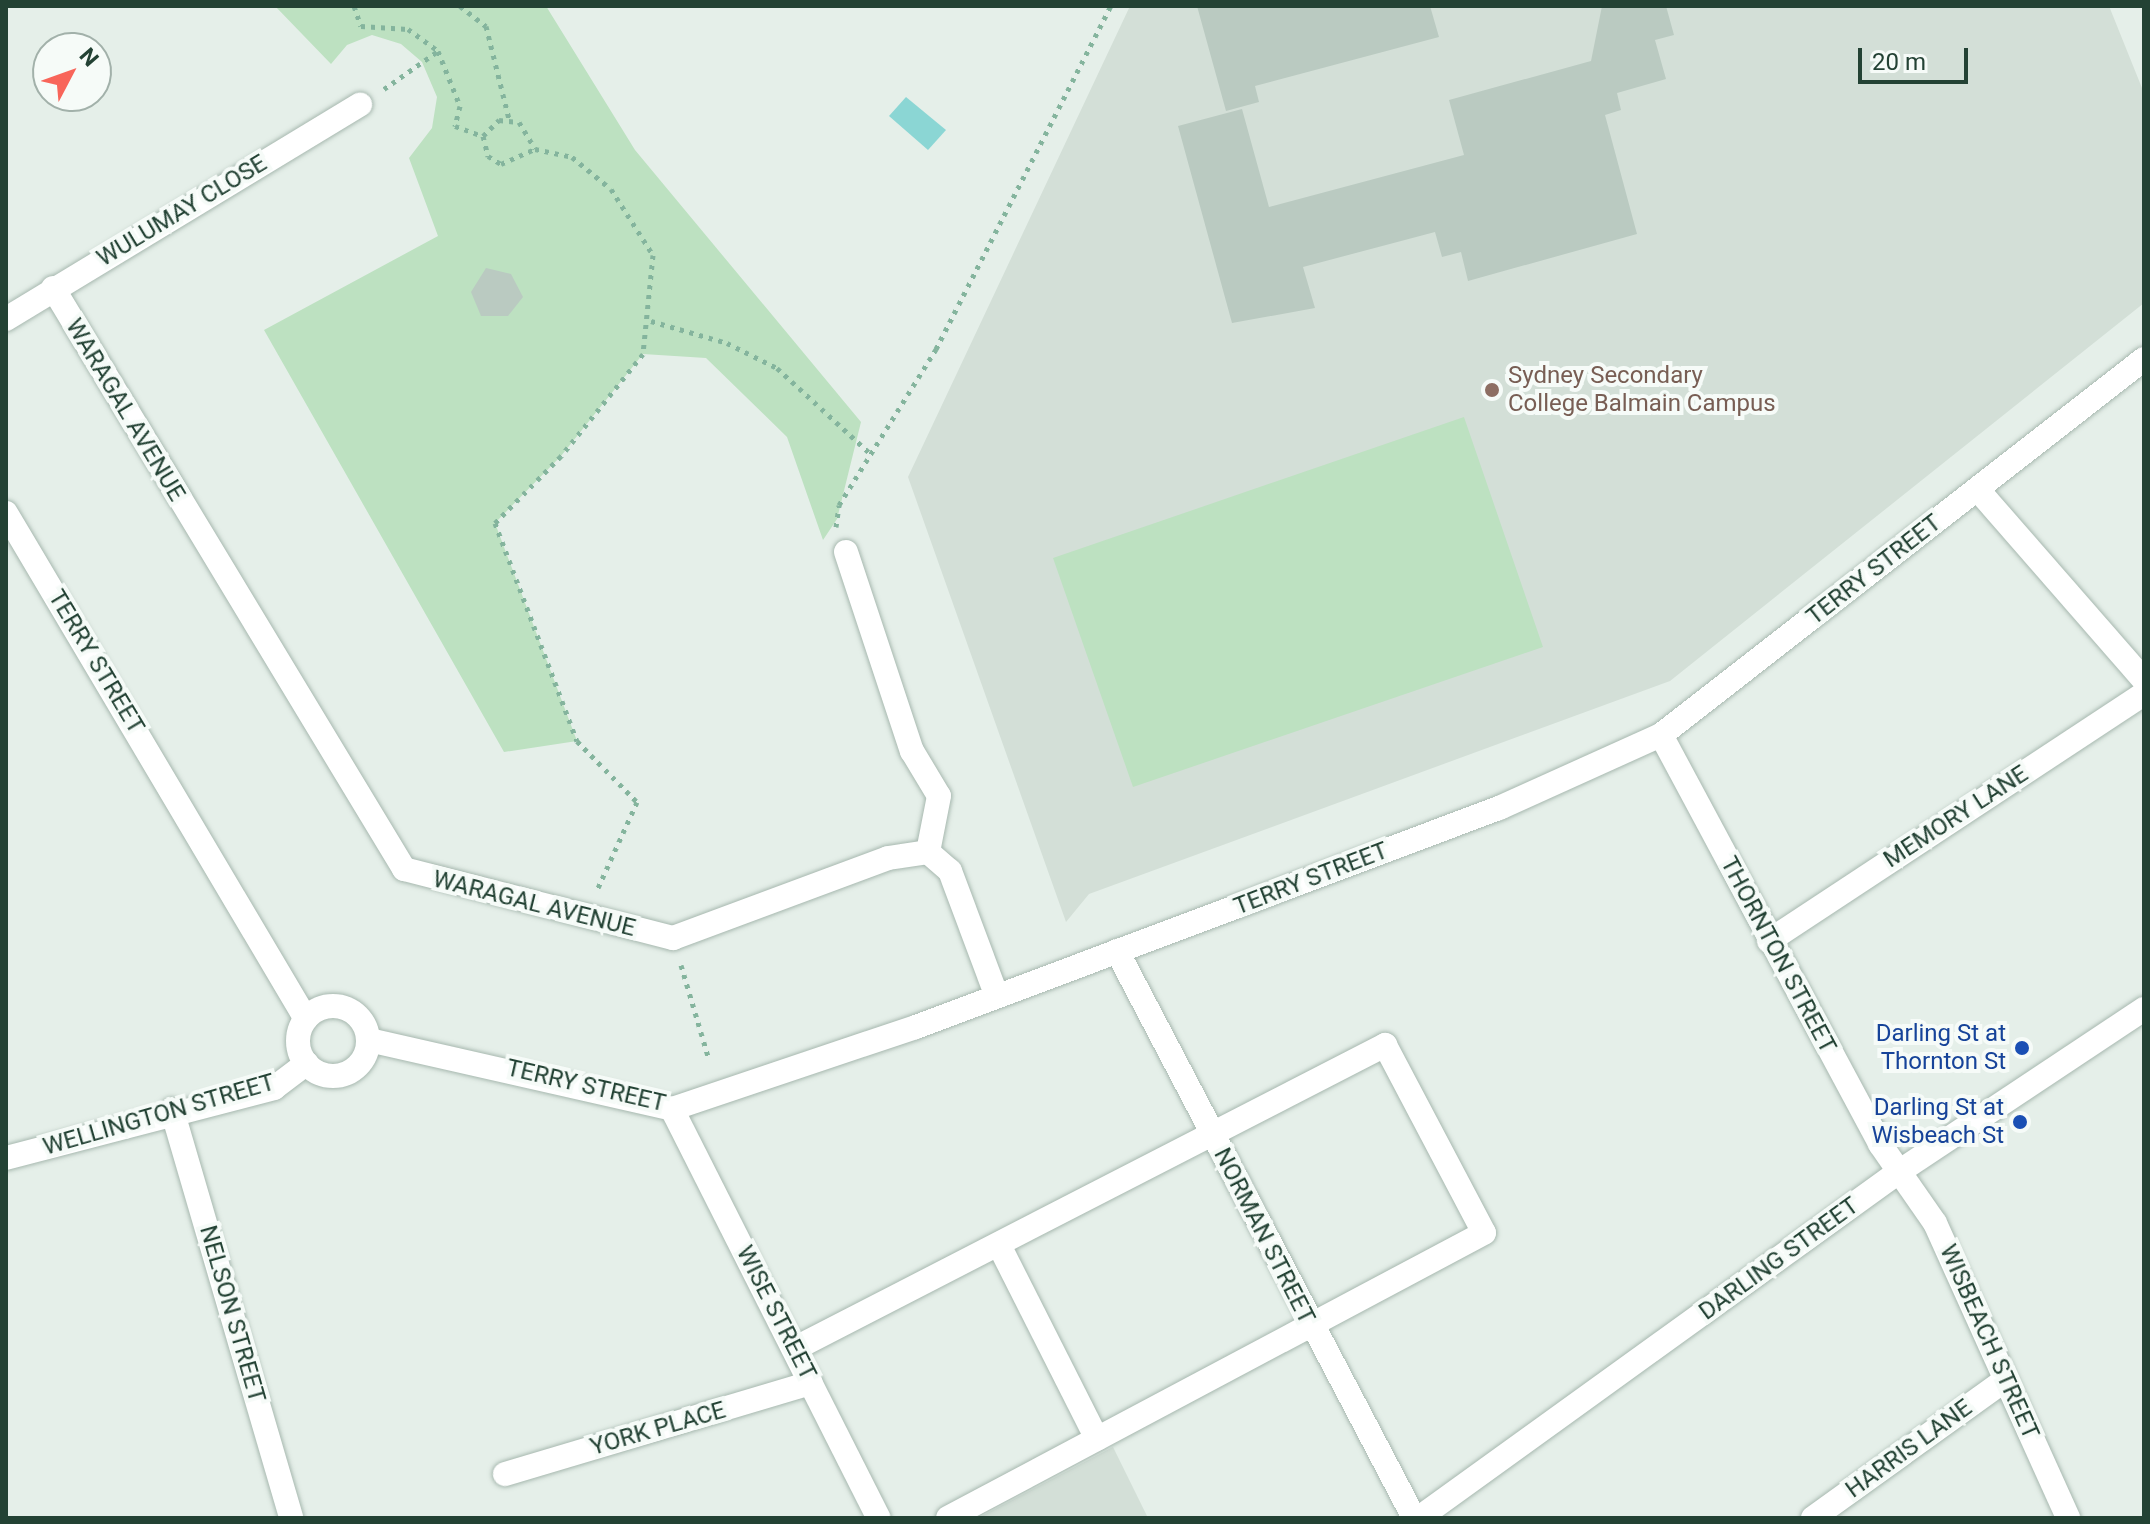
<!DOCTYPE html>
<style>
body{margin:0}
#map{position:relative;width:2150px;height:1524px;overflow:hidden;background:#e5efe9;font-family:Roboto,sans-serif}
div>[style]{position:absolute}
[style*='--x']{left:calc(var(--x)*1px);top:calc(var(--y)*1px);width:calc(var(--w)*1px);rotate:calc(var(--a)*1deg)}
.built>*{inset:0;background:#d3dfd7}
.green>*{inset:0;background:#bde1c1}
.water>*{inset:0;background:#8bd6d4}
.building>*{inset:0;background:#bacac1}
.path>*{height:5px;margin-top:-2.5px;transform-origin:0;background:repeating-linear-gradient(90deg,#84b49d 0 4px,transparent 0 10px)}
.roads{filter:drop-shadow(0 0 2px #a7b8af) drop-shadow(0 0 2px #a7b8af)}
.minor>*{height:24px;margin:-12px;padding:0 12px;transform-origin:12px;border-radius:12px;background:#fff}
.minor>.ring{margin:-12px;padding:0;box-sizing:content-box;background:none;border:24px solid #fff;border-radius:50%}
.dots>*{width:22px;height:22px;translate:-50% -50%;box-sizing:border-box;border:4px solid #f6fbf8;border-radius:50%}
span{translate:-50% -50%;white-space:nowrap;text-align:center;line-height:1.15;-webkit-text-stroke:8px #f6fbf8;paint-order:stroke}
.street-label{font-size:24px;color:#234234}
.education-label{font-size:24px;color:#785e54}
.left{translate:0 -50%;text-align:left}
.transit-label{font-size:24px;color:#164399}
.right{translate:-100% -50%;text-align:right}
.frame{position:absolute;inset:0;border:8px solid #234234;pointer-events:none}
.north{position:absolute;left:32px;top:32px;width:80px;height:80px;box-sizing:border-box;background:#f6fbf8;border:2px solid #a2b1aa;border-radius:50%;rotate:49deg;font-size:22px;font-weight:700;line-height:32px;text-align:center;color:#234234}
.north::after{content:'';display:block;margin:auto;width:28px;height:36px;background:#f8655a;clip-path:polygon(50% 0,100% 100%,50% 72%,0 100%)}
.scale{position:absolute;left:1858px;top:48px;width:110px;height:36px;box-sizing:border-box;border:4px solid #234234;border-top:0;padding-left:10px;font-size:24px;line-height:28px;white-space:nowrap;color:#234234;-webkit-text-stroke:6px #f6fbf8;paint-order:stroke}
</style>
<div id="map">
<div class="built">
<div style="clip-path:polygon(1130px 6px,2109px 6px,2144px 93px,2144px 303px,1670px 681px,1089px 894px,1066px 922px,908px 477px)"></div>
<div style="clip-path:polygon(1113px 1447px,1148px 1518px,978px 1518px)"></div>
</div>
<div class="green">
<div style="clip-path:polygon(275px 6px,546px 6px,635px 150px,861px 422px,837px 519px,823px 540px,787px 437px,706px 358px,643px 354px,561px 456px,495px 523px,577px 741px,504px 752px,264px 330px,438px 236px,409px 158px,432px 128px,437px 97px,422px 62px,401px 44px,372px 35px,347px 45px,331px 64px)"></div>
<div style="clip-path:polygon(1464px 417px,1543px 647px,1133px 787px,1053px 558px)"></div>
</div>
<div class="water">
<div style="clip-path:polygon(906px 97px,946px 130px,928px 150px,889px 116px)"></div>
</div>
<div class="building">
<div style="clip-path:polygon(1197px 6px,1430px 6px,1439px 37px,1255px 86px,1259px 102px,1226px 111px)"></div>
<div style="clip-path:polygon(1602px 6px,1666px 6px,1674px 35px,1655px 40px,1666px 79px,1617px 93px,1621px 110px,1605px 115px,1637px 234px,1468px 281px,1461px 252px,1442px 257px,1435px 232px,1303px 267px,1315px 308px,1232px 323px,1178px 126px,1242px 109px,1269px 207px,1464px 155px,1449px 100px,1591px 61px)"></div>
<div style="clip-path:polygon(486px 268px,511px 274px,523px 297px,508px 316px,481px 316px,471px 292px)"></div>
</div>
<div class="path">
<div style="--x:354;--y:6;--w:21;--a:71"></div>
<div style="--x:361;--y:26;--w:47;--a:3.7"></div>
<div style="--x:408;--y:29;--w:37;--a:36"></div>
<div style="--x:438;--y:51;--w:59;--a:68.2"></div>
<div style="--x:460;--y:106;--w:21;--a:104"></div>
<div style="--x:455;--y:126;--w:30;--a:20"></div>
<div style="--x:483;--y:136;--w:23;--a:-45"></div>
<div style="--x:499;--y:120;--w:20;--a:6"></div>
<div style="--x:519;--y:122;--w:31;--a:59"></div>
<div style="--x:535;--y:149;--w:38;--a:12"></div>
<div style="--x:572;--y:157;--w:50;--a:39.4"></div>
<div style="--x:611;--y:189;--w:78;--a:57.5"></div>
<div style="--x:653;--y:255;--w:100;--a:95.8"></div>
<div style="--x:643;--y:354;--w:131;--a:128.8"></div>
<div style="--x:561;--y:456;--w:94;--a:134.6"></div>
<div style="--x:495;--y:523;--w:233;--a:69.4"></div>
<div style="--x:577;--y:741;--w:86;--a:45.5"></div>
<div style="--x:637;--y:802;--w:97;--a:114.4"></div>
<div style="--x:460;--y:6;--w:33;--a:38"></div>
<div style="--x:486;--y:26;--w:96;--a:76.1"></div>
<div style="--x:384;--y:89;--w:66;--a:-35.1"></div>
<div style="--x:483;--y:136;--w:21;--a:76"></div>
<div style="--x:488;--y:156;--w:15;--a:32"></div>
<div style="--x:501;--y:164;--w:37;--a:-24"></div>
<div style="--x:651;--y:321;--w:79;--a:16.1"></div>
<div style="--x:727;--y:343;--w:56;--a:26.6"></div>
<div style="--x:777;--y:368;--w:127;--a:42.5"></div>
<div style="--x:836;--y:527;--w:22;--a:-82"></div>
<div style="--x:839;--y:505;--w:184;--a:-58.1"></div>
<div style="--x:936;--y:349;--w:385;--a:-63"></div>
<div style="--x:681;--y:965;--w:95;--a:73.5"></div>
</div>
<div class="roads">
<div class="minor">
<div style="--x:53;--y:288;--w:679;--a:58.86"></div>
<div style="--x:404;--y:869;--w:278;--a:14.4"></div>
<div style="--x:673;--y:938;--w:229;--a:-20.4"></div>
<div style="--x:888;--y:858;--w:40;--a:-8.5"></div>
<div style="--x:928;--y:852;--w:29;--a:41"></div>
<div style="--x:950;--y:871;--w:131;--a:69.5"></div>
<div style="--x:6;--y:319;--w:414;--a:-31.2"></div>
<div style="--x:1978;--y:490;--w:252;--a:48.9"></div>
<div style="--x:6;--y:513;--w:588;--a:59.34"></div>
<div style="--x:846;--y:552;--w:210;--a:71.7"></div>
<div style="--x:912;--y:751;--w:52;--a:59"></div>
<div style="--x:939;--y:796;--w:57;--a:101.1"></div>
<div style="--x:1661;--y:735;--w:464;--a:61.8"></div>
<div style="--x:1880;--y:1144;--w:96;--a:55.2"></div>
<div style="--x:1935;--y:1223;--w:324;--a:65.7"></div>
<div style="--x:1769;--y:941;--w:449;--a:-33.4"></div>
<div style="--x:1117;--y:951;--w:640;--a:62.35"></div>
<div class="ring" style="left:298px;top:1006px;width:46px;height:46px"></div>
<div style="--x:369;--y:1040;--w:311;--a:12.8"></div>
<div style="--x:672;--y:1109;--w:257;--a:-18.6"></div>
<div style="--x:916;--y:1027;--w:623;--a:-20.59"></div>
<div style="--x:1499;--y:808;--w:178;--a:-24.3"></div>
<div style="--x:1661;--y:735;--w:612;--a:-37.9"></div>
<div style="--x:672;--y:1109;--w:458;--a:63.2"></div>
<div style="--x:172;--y:1110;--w:425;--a:73.7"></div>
<div style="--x:6;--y:1158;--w:277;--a:-14.6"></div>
<div style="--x:274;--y:1088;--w:41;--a:-37.1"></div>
<div style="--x:999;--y:1245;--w:217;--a:63.2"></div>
<div style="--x:794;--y:1349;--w:665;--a:-27.22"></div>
<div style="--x:1385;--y:1045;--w:212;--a:62.2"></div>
<div style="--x:1484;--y:1233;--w:607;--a:152"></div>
<div style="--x:505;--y:1474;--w:319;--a:-16.6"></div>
<div style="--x:1419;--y:1518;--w:593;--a:-35.81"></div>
<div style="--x:1900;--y:1171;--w:293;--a:-33.6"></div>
<div style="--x:1813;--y:1518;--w:236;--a:-35.7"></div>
</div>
</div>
<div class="dots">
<div style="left:1492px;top:390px;background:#8d6e63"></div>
<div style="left:2022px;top:1048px;background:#1a4fb4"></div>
<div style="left:2020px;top:1122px;background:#1a4fb4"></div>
</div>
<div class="street-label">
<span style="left:182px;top:211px;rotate:-31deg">WULUMAY CLOSE</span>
<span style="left:125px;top:410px;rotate:59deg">WARAGAL AVENUE</span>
<span style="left:1874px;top:570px;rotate:-38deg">TERRY STREET</span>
<span style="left:96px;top:662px;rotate:59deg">TERRY STREET</span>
<span style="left:1956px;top:817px;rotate:-33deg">MEMORY LANE</span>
<span style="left:1311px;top:879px;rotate:-21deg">TERRY STREET</span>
<span style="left:534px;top:904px;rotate:14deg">WARAGAL AVENUE</span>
<span style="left:1778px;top:955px;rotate:62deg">THORNTON STREET</span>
<span style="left:586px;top:1086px;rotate:13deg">TERRY STREET</span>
<span style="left:159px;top:1115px;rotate:-16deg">WELLINGTON STREET</span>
<span style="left:1264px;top:1236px;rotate:63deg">NORMAN STREET</span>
<span style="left:1779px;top:1259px;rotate:-36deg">DARLING STREET</span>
<span style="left:776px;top:1313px;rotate:63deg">WISE STREET</span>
<span style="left:232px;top:1314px;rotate:74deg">NELSON STREET</span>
<span style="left:1989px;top:1342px;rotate:66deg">WISBEACH STREET</span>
<span style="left:658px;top:1429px;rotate:-16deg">YORK PLACE</span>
<span style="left:1909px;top:1449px;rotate:-36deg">HARRIS LANE</span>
</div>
<div class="education-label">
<span class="left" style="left:1508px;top:390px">Sydney Secondary<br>College Balmain Campus</span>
</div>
<div class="transit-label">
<span class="right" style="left:2006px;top:1048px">Darling St at<br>Thornton St</span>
<span class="right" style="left:2004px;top:1122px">Darling St at<br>Wisbeach St</span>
</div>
<div class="frame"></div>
<div class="north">N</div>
<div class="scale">20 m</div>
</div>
